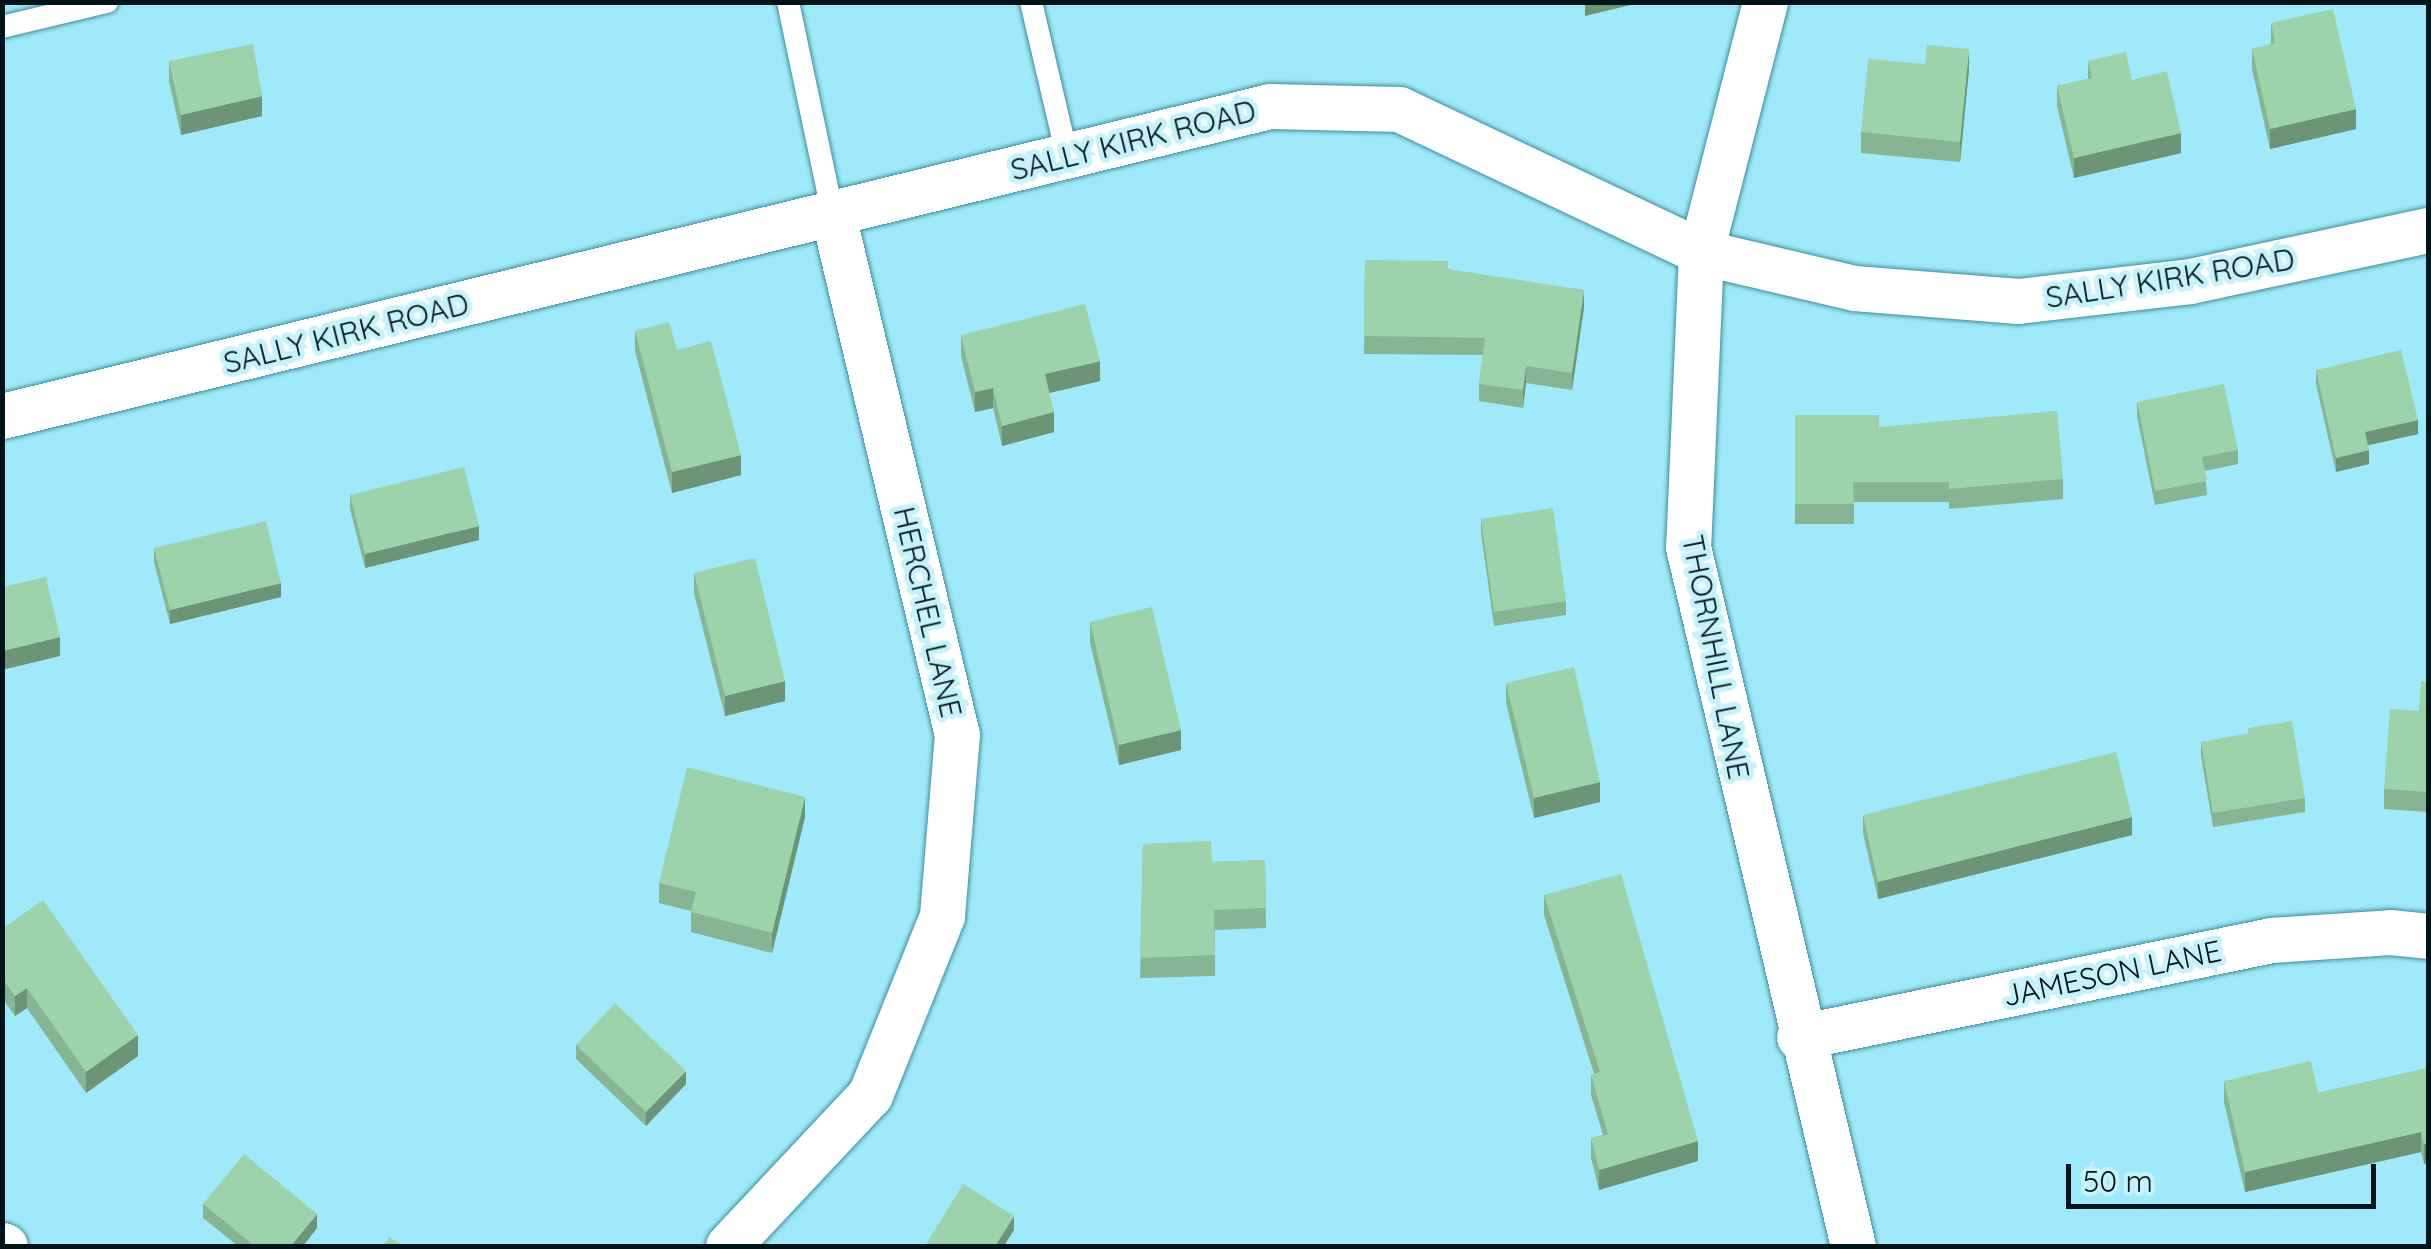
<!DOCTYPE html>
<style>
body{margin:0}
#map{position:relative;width:2431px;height:1249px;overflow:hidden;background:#9eeafb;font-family:Quicksand,sans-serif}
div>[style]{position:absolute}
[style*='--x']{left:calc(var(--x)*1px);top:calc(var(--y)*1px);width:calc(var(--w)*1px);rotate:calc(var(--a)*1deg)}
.roads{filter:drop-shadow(0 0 2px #3f8c9b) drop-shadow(0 0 2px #3f8c9b)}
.lane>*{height:22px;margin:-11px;padding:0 11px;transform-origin:11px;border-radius:11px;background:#fff}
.street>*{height:45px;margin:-22.5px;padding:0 22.5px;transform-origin:22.5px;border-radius:22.5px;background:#fff}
.wall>*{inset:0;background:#87b593}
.shaded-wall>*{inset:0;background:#6e9478}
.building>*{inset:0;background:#9dd3ab}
span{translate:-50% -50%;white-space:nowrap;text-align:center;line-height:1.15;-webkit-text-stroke:10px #c6f2fc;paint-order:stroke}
.street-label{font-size:30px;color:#001318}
.frame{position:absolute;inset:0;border:5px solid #001318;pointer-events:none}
.scale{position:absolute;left:2066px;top:1164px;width:310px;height:45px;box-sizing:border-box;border:5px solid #001318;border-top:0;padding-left:12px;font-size:30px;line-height:35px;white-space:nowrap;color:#001318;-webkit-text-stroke:8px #c6f2fc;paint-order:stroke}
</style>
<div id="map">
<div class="roads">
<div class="lane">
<div style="--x:788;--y:2;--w:218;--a:78.1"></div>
<div style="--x:1031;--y:2;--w:158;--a:76.8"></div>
<div style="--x:2;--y:27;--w:108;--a:-13.4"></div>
</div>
<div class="street">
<div style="--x:1765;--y:2;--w:258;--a:104.4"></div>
<div style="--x:1701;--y:252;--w:295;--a:92.5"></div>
<div style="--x:1688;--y:547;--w:718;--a:76.72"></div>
<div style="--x:2;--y:416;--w:1305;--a:-13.74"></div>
<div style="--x:1270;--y:106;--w:129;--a:1.3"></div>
<div style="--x:1399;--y:109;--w:334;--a:25.3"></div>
<div style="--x:1701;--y:252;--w:157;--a:13.2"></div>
<div style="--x:1854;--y:288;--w:165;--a:4.5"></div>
<div style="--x:2018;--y:301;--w:173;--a:-6.6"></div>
<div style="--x:2190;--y:281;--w:243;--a:-12.1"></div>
<div style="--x:1799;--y:1037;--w:482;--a:-11.6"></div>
<div style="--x:2271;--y:940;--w:119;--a:-3.8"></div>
<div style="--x:2390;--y:932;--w:38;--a:6"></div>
<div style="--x:2;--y:1245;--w:3;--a:18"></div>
<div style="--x:728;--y:1246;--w:207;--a:-46.8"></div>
<div style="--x:870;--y:1095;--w:193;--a:-68.1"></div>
<div style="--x:942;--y:916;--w:182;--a:-85.3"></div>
<div style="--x:957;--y:735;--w:535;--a:-103.41"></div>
</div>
</div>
<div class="wall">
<div style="clip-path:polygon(2426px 5px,2428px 5px,2428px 34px,2426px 25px)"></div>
<div style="clip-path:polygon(2271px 23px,2356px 129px,2270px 149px,2252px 69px,2252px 49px,2271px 44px)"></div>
<div style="clip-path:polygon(169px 61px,262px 116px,181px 135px,169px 81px)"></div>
<div style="clip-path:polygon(2088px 61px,2132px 80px,2181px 153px,2074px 178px,2057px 106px,2057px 86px,2088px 79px)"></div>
<div style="clip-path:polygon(1969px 69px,1960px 162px,1861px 153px,1861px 132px)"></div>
<div style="clip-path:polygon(1365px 260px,1448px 269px,1584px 307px,1572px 390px,1526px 383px,1523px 408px,1479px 401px,1479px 384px,1483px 355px,1364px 354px)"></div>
<div style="clip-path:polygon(635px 331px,677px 350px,741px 475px,672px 493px,635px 351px)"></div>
<div style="clip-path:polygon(961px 335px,1100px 381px,1049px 393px,1054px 432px,1002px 446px,993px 408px,975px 412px,961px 356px)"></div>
<div style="clip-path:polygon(2316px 370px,2418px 434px,2368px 445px,2369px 464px,2336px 472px,2316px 384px)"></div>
<div style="clip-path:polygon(2137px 402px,2238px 450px,2238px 464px,2205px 471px,2207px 495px,2155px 505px,2137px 416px)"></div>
<div style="clip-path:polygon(1795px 415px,1879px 427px,2063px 479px,2063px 499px,1949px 509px,1949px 502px,1854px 502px,1854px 524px,1795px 524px)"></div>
<div style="clip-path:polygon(350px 495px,479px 540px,365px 568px,350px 509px)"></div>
<div style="clip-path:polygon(1481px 519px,1566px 601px,1566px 615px,1494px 626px,1481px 533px)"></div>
<div style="clip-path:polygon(154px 548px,281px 597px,170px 624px,154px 562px)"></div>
<div style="clip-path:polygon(694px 573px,785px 701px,725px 716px,694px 593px)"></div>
<div style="clip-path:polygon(1090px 622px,1181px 750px,1119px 765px,1090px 643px)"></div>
<div style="clip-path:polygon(2428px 682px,2428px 812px,2384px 809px,2384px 789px,2419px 711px)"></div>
<div style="clip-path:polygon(1506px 683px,1600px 802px,1534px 818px,1506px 703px)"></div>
<div style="clip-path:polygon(2248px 734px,2305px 798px,2305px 812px,2213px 827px,2201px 756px,2201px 742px)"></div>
<div style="clip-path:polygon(1863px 815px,2132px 835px,1878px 899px,1863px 833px)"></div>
<div style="clip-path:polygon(805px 817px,772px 953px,691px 932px,691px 911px,659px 903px,659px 883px)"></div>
<div style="clip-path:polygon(1143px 844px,1212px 862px,1265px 860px,1266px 928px,1215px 930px,1215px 976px,1140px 978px)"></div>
<div style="clip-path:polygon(1544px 895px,1698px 1161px,1599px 1190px,1591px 1158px,1591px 1138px,1603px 1135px,1591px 1095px,1591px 1075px,1594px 1074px,1544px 915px)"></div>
<div style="clip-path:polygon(2px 929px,138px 1056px,86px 1093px,27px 1008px,15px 1016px,2px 998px)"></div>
<div style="clip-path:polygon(576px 1045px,686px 1084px,646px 1126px,576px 1059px)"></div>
<div style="clip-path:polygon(2428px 1068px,2428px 1163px,2424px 1164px,2421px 1152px,2245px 1192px,2224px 1102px,2224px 1081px,2318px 1093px)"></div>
<div style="clip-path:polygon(203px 1204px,317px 1228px,303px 1246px,238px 1246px,203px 1218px)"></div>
</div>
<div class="shaded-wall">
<div style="clip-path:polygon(1585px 2px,1643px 2px,1585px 16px)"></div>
<div style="clip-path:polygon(1969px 49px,1969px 69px,1960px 162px,1960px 142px)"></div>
<div style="clip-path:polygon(262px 96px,262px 116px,181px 135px,181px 115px)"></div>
<div style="clip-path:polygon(2356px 109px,2356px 129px,2270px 149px,2270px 129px)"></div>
<div style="clip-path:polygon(2181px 133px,2181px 153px,2074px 178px,2074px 158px)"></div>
<div style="clip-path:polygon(1584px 290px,1584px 307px,1572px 390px,1572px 373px)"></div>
<div style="clip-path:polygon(1100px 361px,1100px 381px,1045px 394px,1045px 374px)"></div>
<div style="clip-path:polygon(1526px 366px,1526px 383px,1523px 408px,1523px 390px)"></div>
<div style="clip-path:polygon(993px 388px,993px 408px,975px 412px,975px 392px)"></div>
<div style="clip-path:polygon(1054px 412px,1054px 432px,1002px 446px,1002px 426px)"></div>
<div style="clip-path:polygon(2418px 420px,2418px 434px,2365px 446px,2365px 432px)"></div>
<div style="clip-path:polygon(2369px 450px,2369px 464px,2336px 472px,2336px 458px)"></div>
<div style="clip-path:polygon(741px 455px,741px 475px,672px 493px,672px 472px)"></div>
<div style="clip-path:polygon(479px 526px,479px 540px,365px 568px,365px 554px)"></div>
<div style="clip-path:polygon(281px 583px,281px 597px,170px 624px,170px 610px)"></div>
<div style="clip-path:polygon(60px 637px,60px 656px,2px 670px,2px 651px)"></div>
<div style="clip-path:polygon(785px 681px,785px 701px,725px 716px,725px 696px)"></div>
<div style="clip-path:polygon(1181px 730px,1181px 750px,1119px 765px,1119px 745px)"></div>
<div style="clip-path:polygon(1600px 782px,1600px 802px,1534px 818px,1534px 798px)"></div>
<div style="clip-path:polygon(805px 797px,805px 817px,772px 953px,772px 933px)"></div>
<div style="clip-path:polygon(2132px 817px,2132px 835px,1878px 899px,1878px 882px)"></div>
<div style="clip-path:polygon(27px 988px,27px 1008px,15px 1016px,15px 996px)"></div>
<div style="clip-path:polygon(138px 1035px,138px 1056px,86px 1093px,86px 1072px)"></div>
<div style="clip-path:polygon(686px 1071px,686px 1084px,646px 1126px,646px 1112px)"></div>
<div style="clip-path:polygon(2421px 1132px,2421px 1152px,2245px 1192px,2245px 1172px)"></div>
<div style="clip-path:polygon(1698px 1141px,1698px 1161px,1599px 1190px,1599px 1170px)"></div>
<div style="clip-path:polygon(2428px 1143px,2428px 1163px,2424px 1164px,2424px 1144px)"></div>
<div style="clip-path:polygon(317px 1214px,317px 1228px,303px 1246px,291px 1246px)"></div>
<div style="clip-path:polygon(1014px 1216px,1014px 1230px,1004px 1246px,995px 1246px)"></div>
</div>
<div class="building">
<div style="clip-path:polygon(2333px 9px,2356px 109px,2270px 129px,2252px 49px,2275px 43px,2271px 23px)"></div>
<div style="clip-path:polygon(253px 44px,262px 96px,181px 115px,169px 61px)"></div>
<div style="clip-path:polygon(1927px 45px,1969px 49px,1960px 142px,1861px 132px,1868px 59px,1925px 64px)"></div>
<div style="clip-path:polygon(2126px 52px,2132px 80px,2167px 71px,2181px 133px,2074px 158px,2057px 86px,2092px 78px,2088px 61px)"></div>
<div style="clip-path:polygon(1365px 260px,1448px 261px,1448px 269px,1584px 290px,1572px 373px,1526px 366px,1523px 390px,1479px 384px,1485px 338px,1364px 336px)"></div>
<div style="clip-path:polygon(1085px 304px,1100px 361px,1045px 374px,1054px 412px,1002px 426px,993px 388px,975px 392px,961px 335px)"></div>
<div style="clip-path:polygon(669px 322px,677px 350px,711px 341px,741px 455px,672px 472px,635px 331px)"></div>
<div style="clip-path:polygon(2401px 350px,2418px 420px,2365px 432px,2369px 450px,2336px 458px,2316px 370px)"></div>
<div style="clip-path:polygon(2224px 384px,2238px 450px,2202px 457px,2207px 481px,2155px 491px,2137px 402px)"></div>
<div style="clip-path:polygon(2057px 411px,2063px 479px,1949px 489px,1949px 482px,1853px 482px,1854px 504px,1795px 504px,1795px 415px,1879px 415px,1879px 427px)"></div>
<div style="clip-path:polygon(464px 467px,479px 526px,365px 554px,350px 495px)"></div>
<div style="clip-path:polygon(1553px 508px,1566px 601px,1494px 612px,1481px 519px)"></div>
<div style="clip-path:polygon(266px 521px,281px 583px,170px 610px,154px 548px)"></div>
<div style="clip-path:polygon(755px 558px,785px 681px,725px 696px,694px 573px)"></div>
<div style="clip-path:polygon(46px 577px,60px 637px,2px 651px,2px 587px)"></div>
<div style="clip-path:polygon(1152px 607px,1181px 730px,1119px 745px,1090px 622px)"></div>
<div style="clip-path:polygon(1574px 667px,1600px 782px,1534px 798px,1506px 683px)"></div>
<div style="clip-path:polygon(2421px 681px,2428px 682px,2428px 792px,2384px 789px,2390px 709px,2419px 711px)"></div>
<div style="clip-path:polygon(2292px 721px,2305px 798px,2213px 813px,2201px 742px,2248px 734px,2248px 728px)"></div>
<div style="clip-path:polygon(2116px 752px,2132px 817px,1878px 882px,1863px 815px)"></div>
<div style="clip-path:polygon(687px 767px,805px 797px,772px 933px,691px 912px,696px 892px,659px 883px)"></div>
<div style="clip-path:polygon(1211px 841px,1212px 862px,1265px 860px,1266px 908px,1214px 910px,1215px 955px,1140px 958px,1143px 844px)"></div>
<div style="clip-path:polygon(1621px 874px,1698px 1141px,1599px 1170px,1591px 1138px,1608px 1134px,1591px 1075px,1600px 1072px,1544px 895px)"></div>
<div style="clip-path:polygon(43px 900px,138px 1035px,86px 1072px,27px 988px,15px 996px,2px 978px,2px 929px)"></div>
<div style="clip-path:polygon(615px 1003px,686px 1071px,646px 1112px,576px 1045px)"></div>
<div style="clip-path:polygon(2311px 1061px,2318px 1093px,2428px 1068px,2428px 1143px,2424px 1144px,2421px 1132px,2245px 1172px,2224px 1081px)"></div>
<div style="clip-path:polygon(244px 1154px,317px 1214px,291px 1246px,255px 1246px,203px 1204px)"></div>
<div style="clip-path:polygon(963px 1184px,1014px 1216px,995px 1246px,925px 1246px)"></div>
<div style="clip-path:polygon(389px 1237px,404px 1246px,383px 1246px)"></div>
</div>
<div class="street-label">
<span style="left:1133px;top:140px;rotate:-14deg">SALLY KIRK ROAD</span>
<span style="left:2170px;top:278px;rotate:-9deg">SALLY KIRK ROAD</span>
<span style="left:346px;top:333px;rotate:-14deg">SALLY KIRK ROAD</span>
<span style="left:928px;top:612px;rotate:77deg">HERCHEL LANE</span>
<span style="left:1716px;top:657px;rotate:79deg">THORNHILL LANE</span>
<span style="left:2112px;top:973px;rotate:-12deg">JAMESON LANE</span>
</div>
<div class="frame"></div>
<div class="scale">50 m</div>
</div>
